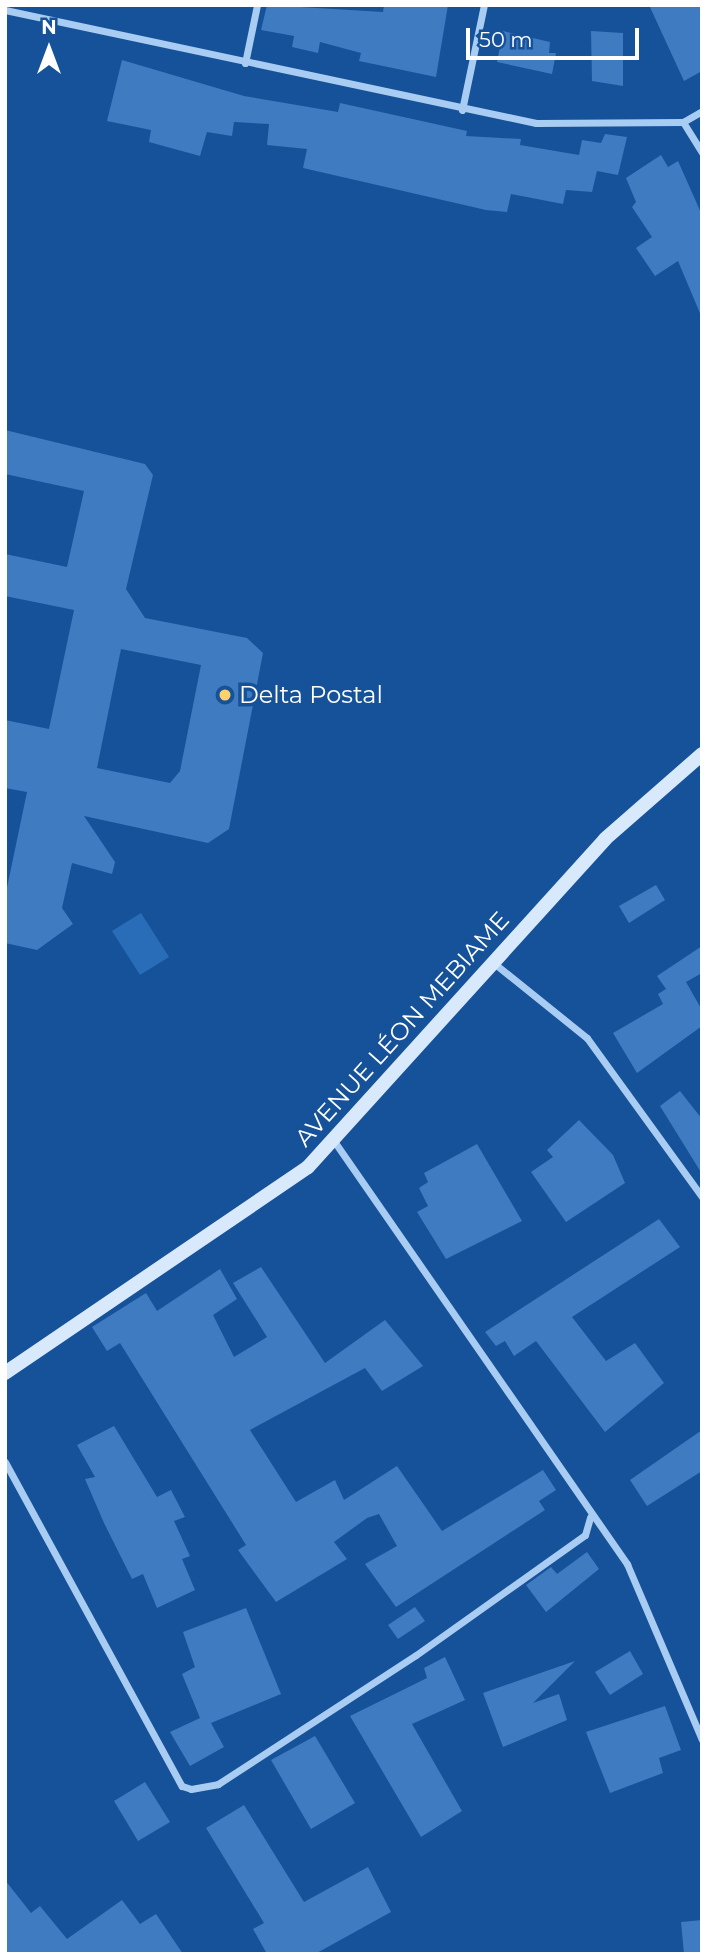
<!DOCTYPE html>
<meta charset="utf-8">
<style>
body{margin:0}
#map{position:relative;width:707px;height:1959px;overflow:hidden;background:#165299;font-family:Montserrat,sans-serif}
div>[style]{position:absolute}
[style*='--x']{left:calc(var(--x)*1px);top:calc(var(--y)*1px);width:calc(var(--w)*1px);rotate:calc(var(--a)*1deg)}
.green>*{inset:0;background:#296cb7}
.building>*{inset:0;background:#3e7bc0}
.street>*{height:7px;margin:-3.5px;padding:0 3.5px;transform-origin:3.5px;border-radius:3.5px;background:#a9ccf2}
.secondary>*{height:14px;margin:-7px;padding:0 7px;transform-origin:7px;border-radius:7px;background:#d8e9fc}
.dots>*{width:19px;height:19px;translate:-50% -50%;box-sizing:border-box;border:4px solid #165299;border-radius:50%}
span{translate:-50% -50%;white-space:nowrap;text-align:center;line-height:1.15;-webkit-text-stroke:7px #165299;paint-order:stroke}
.poi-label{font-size:24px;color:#fff}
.left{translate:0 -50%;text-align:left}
.street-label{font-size:24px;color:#fff}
.frame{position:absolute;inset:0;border:7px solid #fff;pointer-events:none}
.north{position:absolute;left:14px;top:14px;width:70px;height:70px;-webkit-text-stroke:5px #165299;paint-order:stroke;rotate:0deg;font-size:19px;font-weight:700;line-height:28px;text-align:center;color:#fff}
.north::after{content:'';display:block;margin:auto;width:24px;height:32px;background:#fff;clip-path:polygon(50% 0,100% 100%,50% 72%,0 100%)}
.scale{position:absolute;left:466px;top:28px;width:173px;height:32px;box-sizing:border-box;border:4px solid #fff;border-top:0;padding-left:9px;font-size:21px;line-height:24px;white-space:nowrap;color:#fff;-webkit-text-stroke:5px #165299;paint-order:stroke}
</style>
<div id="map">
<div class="green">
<div style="clip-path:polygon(141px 913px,169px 957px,140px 975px,112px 931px)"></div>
</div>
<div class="building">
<div style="clip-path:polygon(267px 5px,383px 12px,384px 5px,448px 5px,436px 77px,359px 61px,361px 53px,320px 42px,318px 53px,292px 47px,294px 36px,261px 30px)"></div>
<div style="clip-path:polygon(649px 5px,702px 5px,702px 71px,684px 81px)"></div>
<div style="clip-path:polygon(503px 31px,550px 42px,549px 53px,556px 53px,552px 74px,497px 62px)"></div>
<div style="clip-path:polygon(591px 31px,623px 33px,623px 86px,592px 81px)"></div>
<div style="clip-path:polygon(122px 60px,244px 96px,338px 112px,340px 103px,467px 131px,466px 136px,521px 139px,520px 145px,579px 155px,582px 140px,601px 143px,605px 134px,627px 137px,618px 175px,597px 171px,592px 192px,566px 190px,563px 204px,511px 194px,507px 212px,486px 210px,303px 168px,307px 149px,267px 145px,269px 124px,234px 122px,232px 136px,207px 132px,200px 156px,149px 142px,151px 130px,107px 121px)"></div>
<div style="clip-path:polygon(661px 155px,668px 167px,678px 161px,702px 215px,702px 318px,678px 261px,655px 276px,636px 248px,652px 237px,632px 207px,636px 202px,626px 178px)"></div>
<div style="clip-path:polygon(evenodd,5px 430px,145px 464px,153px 475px,126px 589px,145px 618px,247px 638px,263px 653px,229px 829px,208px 843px,84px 816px,115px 862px,112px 874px,72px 863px,62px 908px,73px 924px,37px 950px,5px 943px,5px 897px,27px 792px,5px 788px,5px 720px,49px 729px,74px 610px,5px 596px,5px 554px,67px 567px,84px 491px,5px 474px,5px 430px,121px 649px,201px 665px,180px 771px,170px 783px,97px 768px,121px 649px)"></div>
<div style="clip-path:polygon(656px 885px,665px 900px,629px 923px,619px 906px)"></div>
<div style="clip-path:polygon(702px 946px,702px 973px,686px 982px,702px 1010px,702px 1026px,637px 1073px,613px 1033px,663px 1004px,658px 994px,666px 989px,657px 976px)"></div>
<div style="clip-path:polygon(680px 1091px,702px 1119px,702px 1174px,660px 1106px)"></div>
<div style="clip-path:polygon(579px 1120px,613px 1155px,625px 1183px,566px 1222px,531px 1172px,553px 1157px,547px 1150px)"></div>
<div style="clip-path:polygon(477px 1144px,522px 1221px,446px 1259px,417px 1212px,428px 1206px,419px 1188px,428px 1182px,424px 1173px)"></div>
<div style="clip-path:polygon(659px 1219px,680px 1247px,572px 1317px,606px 1361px,635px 1343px,664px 1383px,605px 1432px,536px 1341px,514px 1356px,505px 1341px,496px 1346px,485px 1332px)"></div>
<div style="clip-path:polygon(261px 1267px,325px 1363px,385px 1320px,423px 1366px,382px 1391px,365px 1368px,250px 1430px,296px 1502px,335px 1480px,344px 1500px,397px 1466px,442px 1531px,543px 1470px,556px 1490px,539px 1501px,545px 1510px,396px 1607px,365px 1564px,397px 1546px,379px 1514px,367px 1518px,334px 1542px,347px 1559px,276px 1602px,238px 1550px,246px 1545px,120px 1343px,107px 1351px,92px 1327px,146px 1293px,157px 1311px,220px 1269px,237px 1299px,213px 1315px,234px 1357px,267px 1337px,233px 1283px)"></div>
<div style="clip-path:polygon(114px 1426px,157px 1497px,171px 1490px,185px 1517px,174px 1521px,190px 1556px,182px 1559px,195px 1590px,157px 1608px,143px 1574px,132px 1579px,104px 1523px,85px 1479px,95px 1477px,77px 1445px)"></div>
<div style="clip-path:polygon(702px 1430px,702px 1471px,647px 1506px,630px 1480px)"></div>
<div style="clip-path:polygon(587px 1552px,599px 1569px,546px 1612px,526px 1585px,551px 1567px,557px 1574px)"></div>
<div style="clip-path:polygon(415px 1607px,425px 1621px,398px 1639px,388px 1625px)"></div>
<div style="clip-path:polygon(246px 1608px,281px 1694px,211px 1723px,224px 1747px,190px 1766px,170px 1732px,200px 1718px,182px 1674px,195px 1667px,183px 1632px)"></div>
<div style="clip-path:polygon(630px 1651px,643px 1674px,610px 1695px,595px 1672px)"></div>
<div style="clip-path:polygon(445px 1657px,465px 1700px,412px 1724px,462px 1811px,421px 1837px,350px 1716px,427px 1678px,424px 1668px)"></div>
<div style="clip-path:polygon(575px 1661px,533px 1703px,559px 1694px,567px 1720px,503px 1747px,483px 1693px)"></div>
<div style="clip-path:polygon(665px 1706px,681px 1750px,659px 1758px,663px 1773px,610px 1793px,586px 1732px)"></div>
<div style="clip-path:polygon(315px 1736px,355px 1803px,311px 1829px,271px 1760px)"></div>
<div style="clip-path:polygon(145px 1782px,170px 1822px,138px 1841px,114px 1801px)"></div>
<div style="clip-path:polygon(244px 1805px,304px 1902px,368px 1867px,391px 1912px,315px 1954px,267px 1954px,253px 1929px,264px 1923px,206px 1828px)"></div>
<div style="clip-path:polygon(5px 1880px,31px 1913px,40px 1906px,67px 1939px,122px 1900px,140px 1924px,156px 1914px,183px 1954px,5px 1954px)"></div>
<div style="clip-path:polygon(702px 1920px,702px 1954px,684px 1954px,681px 1922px)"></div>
</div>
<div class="street">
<div style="--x:5;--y:10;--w:543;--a:12.01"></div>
<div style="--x:536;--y:123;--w:147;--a:-0.4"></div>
<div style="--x:683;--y:122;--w:22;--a:-30"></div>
<div style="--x:245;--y:63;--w:59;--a:-78.3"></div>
<div style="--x:462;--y:110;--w:107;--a:-78.2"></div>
<div style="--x:683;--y:122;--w:36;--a:58"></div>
<div style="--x:495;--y:964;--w:118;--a:38.8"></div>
<div style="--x:587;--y:1038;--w:196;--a:54.1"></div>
<div style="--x:334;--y:1141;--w:515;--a:55.29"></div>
<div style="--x:627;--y:1564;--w:191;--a:66.9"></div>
<div style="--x:5;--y:1462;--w:369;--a:61.4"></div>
<div style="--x:182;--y:1786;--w:9;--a:18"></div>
<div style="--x:191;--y:1789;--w:27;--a:-10"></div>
<div style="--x:218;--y:1784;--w:236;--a:-33.1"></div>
<div style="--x:416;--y:1655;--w:207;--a:-35.4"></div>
<div style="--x:585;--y:1535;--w:19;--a:-74"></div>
</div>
<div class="secondary">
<div style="--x:5;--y:1373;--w:366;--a:-34.2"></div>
<div style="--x:308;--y:1167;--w:442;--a:-47.8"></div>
<div style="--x:605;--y:839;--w:129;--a:-41.2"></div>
</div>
<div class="dots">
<div style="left:225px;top:695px;background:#ffd16a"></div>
</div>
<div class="poi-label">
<span class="left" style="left:239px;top:695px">Delta Postal</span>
</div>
<div class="street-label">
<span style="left:402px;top:1029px;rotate:-48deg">AVENUE LÉON MEBIAME</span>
</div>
<div class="frame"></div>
<div class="north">N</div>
<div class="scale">50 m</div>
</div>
